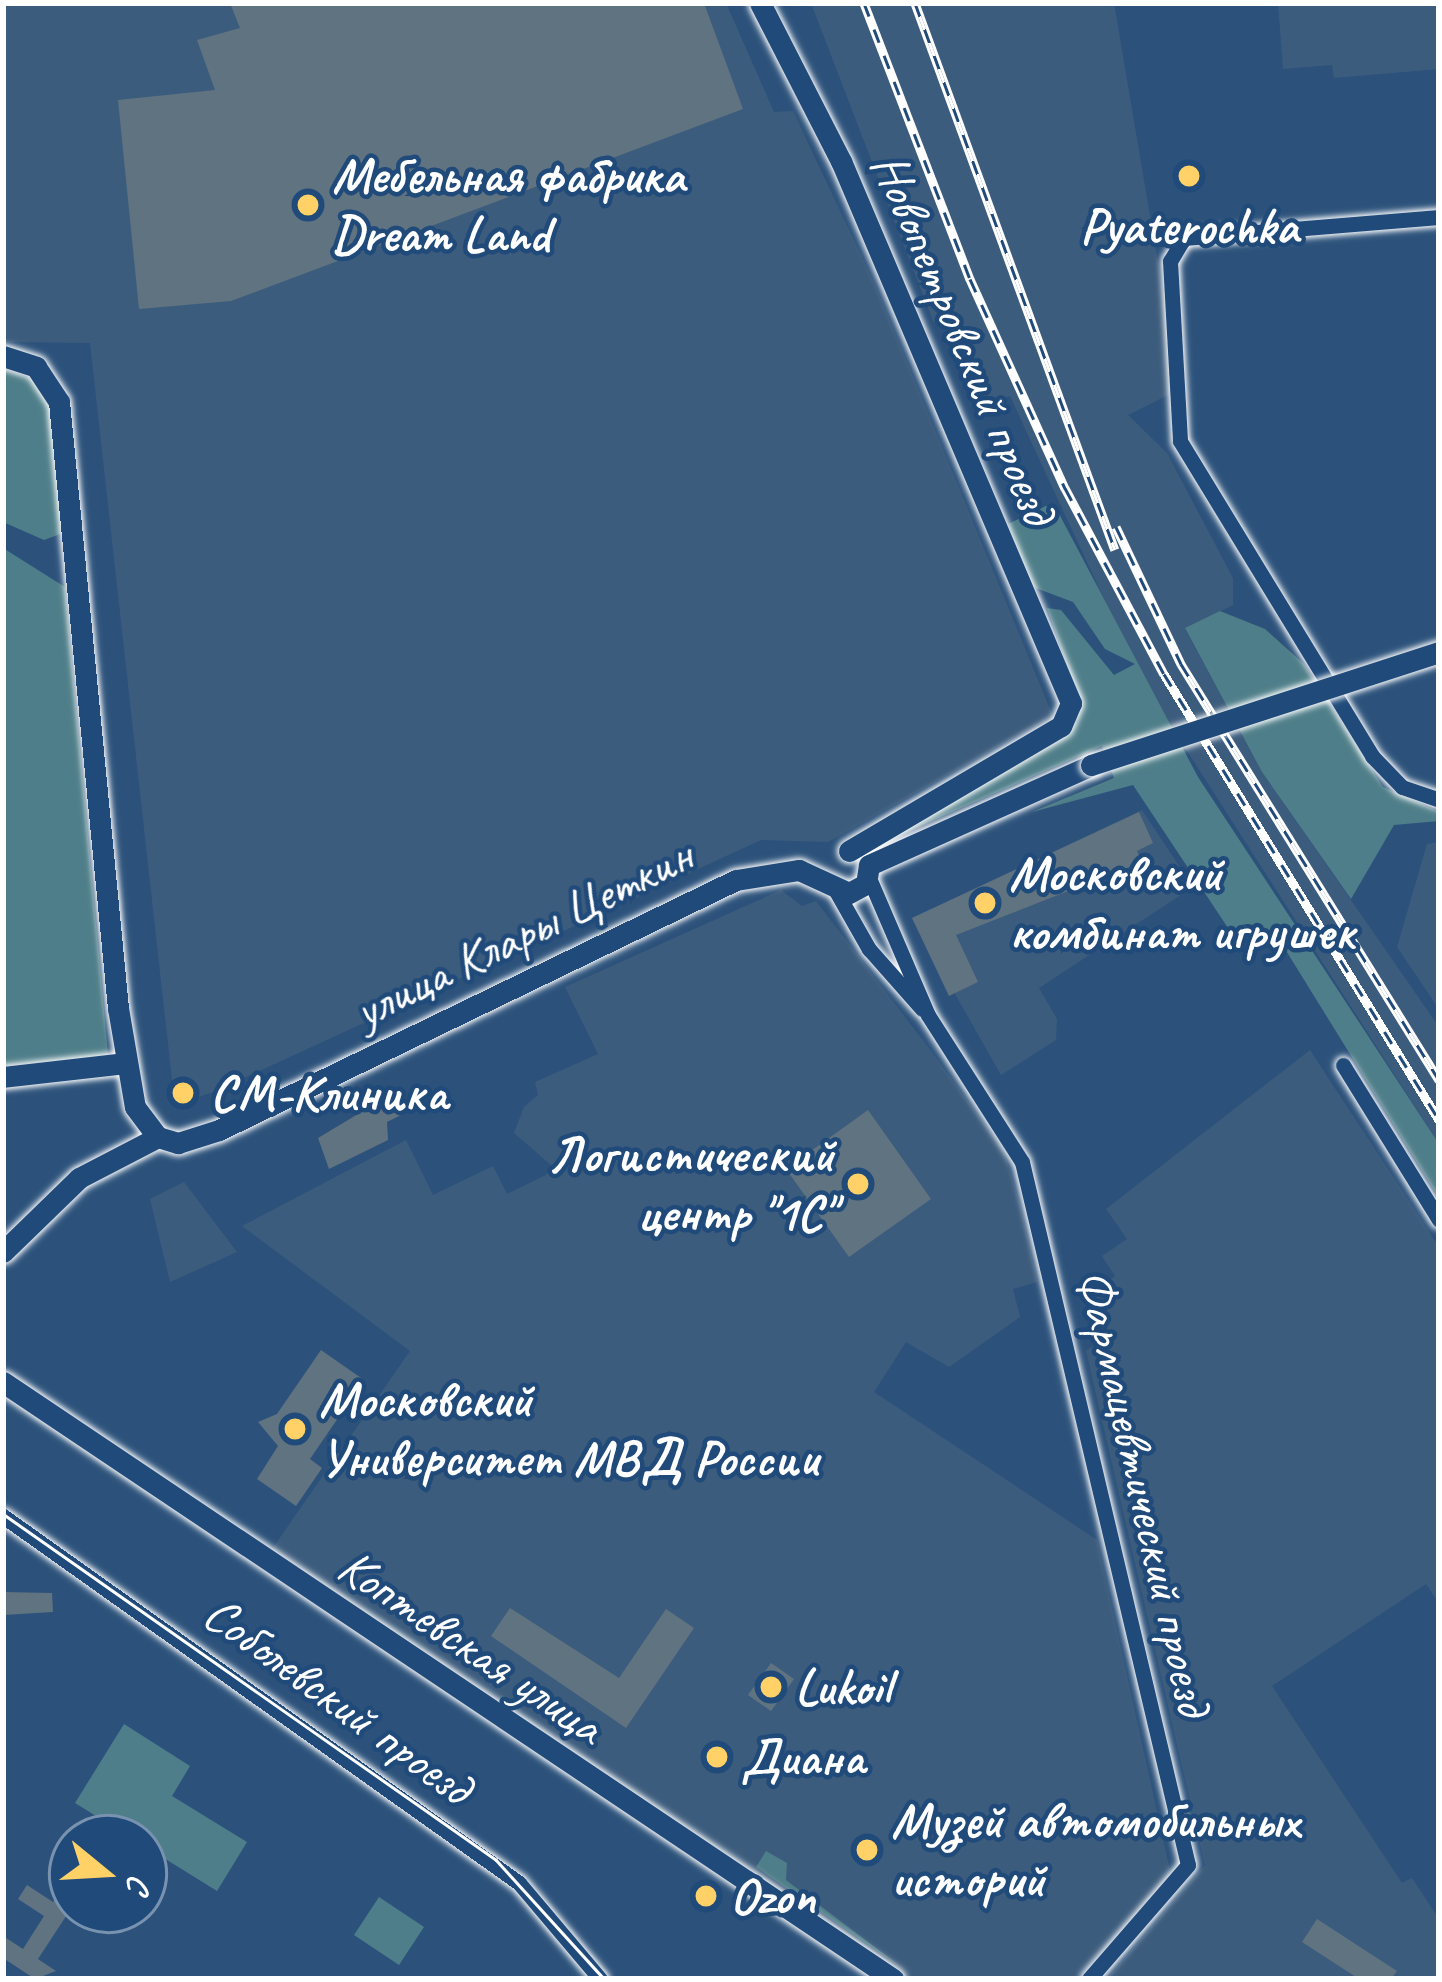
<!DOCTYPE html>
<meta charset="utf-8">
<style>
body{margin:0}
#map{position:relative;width:1442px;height:1982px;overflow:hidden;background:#2c527b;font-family:Caveat,sans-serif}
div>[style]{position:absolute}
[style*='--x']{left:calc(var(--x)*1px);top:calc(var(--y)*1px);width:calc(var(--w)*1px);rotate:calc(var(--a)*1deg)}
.built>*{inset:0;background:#3c5c7d}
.green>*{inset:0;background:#4e7e89}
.building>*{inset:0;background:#607381}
.roads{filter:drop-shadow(0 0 3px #fff) drop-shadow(0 0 3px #fff)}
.street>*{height:15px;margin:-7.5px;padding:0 7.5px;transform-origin:7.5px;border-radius:7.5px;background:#1f4a7a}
.secondary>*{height:21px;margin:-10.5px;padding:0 10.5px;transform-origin:10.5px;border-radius:10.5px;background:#1f4a7a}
.tram>*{height:3px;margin:-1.5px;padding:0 1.5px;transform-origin:1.5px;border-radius:1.5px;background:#fff}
.rail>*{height:9px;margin-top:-4.5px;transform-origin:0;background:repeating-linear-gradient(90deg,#1f4a7a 0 14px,#fff 0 28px);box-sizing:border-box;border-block:3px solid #fff}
.bridges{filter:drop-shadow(0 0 3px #fff) drop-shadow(0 0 3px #fff)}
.secondary-bridge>*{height:21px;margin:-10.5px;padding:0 10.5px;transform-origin:10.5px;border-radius:10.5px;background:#1f4a7a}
.dots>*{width:33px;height:33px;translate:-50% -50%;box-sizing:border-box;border:6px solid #1f4a7a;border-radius:50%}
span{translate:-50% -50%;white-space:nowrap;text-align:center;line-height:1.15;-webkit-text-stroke:9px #1f4a7a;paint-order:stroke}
.poi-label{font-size:51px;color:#fff;font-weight:700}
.left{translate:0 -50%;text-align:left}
.right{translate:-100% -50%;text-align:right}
.street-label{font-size:51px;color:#fff}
.frame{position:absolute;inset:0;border:6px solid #fff;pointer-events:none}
.north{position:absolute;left:48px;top:1814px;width:120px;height:120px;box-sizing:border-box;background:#1f4a7a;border:3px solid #7992af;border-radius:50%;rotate:108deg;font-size:33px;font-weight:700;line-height:48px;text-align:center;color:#fff}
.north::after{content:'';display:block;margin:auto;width:42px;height:54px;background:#ffd166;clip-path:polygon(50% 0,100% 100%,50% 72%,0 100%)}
</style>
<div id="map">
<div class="built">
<div style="clip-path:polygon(3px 3px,726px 3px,774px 112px,793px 111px,876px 287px,1053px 716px,828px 842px,761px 840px,216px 1091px,192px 1099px,173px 1089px,90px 343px,3px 342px)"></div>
<div style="clip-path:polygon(811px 3px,1114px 3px,1168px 322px,1170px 394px,1128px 415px,1167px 453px,1233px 578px,1233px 605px,1185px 629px,1262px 772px,1439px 1027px,1439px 1144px,1141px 679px,1010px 396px,981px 406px,951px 336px,933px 321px)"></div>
<div style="clip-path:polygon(1278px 3px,1439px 3px,1439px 69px,1334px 78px,1332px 65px,1283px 69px)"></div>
<div style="clip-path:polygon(1142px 810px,1193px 887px,1039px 988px,1057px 1019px,1056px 1040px,1001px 1075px,912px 918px)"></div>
<div style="clip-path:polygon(1439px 842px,1439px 1009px,1397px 947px,1427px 844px)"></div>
<div style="clip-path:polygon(781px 890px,802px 906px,816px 901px,928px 1047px,1003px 1149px,1021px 1208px,1037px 1282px,1013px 1289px,1020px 1317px,949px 1367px,906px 1342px,874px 1392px,1097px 1540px,1171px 1875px,1076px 1979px,906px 1979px,272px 1549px,410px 1351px,242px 1226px,406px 1140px,433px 1195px,493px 1166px,507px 1194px,546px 1175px,551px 1165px,514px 1133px,524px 1107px,538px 1095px,535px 1082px,598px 1054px,565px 987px)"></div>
<div style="clip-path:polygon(1310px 1050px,1439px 1247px,1439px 1603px,1426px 1584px,1272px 1686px,1402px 1883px,1412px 1878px,1439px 1919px,1439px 1979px,1107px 1979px,1205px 1865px,1086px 1351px,1108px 1335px,1084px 1299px,1115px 1276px,1102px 1256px,1127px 1239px,1106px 1209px)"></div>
<div style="clip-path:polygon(184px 1182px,237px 1252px,170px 1282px,150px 1199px)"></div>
</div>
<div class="green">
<div style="clip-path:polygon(3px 368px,36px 381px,54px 414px,63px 533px,44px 540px,3px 522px)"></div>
<div style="clip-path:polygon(1046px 506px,1057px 510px,1198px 777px,1439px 1144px,1439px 1198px,1285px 949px,1267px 944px,1246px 955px,1133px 785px,1032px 812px,1114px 778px,1102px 746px,879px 844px,1077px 722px,1080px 701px,1047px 608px,1061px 610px,1114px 675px,1135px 664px,1105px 649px,1073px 602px,1033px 587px,1008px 524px)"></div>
<div style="clip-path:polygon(3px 548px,65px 587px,108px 1055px,3px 1066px)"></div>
<div style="clip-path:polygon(1220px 611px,1265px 629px,1304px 664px,1383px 787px,1439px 812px,1439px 821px,1394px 825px,1351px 899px,1262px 772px,1185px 628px)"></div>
<div style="clip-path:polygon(124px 1724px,190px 1766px,172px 1796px,247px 1842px,217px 1891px,75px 1803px)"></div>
<div style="clip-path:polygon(766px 1851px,787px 1863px,786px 1880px,905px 1970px,756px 1867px)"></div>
<div style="clip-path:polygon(379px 1897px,424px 1927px,399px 1965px,354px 1935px)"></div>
</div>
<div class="building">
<div style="clip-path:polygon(230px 3px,704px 3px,743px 109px,231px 301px,139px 309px,118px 100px,215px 90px,197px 40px,240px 28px)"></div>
<div style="clip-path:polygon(1139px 812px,1153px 843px,1137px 851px,1142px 862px,956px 935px,978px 982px,949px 996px,912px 918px)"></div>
<div style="clip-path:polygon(393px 1093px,403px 1114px,387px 1122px,388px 1140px,329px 1169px,318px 1138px)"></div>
<div style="clip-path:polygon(868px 1110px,931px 1199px,849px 1257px,786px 1169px)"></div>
<div style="clip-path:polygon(321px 1350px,364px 1380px,310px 1459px,322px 1468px,296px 1506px,257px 1479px,278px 1446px,258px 1422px,277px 1414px)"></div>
<div style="clip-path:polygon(3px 1592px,52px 1593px,53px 1612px,3px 1615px)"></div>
<div style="clip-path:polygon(510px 1608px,619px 1678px,666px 1609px,694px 1628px,626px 1728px,491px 1636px)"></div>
<div style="clip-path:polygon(771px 1663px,794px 1679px,771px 1711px,748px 1695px)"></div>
<div style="clip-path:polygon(72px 1873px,72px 1907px,38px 1959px,56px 1971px,35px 1979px,3px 1958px,3px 1936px,23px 1949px,44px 1916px,18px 1899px,27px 1885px,53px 1902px)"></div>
<div style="clip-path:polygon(1317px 1919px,1397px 1971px,1391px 1979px,1359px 1979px,1302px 1942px)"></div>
</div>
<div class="roads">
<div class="street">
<div style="--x:1439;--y:217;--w:256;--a:175.3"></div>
<div style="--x:1184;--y:238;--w:27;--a:121"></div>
<div style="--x:1170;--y:261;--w:180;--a:86.8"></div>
<div style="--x:1180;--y:441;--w:369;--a:58.6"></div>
<div style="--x:1372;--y:756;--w:43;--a:45.9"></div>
<div style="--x:1402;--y:787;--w:39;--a:19"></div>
<div style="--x:869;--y:878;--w:149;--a:66.7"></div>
<div style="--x:928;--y:1015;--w:174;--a:57.4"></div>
<div style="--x:1022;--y:1162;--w:722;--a:76.71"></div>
<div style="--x:1188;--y:1865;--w:151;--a:131"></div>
<div style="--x:832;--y:884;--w:75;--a:60.4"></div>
<div style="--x:869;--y:949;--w:80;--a:48.5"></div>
<div style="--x:1343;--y:1065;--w:182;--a:58.2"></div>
<div style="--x:3;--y:1516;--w:633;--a:35.42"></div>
<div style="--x:519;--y:1883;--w:126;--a:49.8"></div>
</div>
<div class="secondary">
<div style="--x:760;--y:3;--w:178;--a:62.9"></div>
<div style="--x:841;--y:161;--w:589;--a:67.01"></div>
<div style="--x:1071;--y:703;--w:25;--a:113"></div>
<div style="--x:1061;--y:726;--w:246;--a:149.5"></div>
<div style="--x:3;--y:356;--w:35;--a:18"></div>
<div style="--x:36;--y:367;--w:42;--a:56.7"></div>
<div style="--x:59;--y:402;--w:609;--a:84.44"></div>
<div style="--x:118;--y:1008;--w:100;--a:80.3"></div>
<div style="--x:135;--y:1107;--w:38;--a:53"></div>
<div style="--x:158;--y:1137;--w:21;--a:17"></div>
<div style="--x:178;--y:1143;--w:43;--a:-17.6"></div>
<div style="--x:219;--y:1130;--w:574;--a:-25.81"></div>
<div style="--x:736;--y:880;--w:64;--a:-9"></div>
<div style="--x:799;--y:870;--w:55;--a:24.7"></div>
<div style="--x:849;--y:893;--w:19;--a:-28"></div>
<div style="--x:866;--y:884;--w:19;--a:-81"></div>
<div style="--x:869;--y:865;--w:243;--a:-24.2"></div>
<div style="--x:3;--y:1077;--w:124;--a:-6.5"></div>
<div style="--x:3;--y:1252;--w:106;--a:-44.2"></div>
<div style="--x:79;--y:1178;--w:89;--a:-27.4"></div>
<div style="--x:3;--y:1382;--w:1072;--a:33.85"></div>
</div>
</div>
<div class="tram">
<div style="--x:3;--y:1514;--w:602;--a:35.06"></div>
<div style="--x:496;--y:1860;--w:161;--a:47.8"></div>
</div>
<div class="rail">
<div style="--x:864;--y:3;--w:296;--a:69"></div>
<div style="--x:970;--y:279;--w:230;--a:65.6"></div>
<div style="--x:1065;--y:488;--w:211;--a:62"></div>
<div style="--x:1164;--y:674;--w:524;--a:58.34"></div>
<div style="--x:915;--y:3;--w:582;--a:69.92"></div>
<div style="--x:1116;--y:527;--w:152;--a:64.6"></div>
<div style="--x:1181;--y:664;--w:490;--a:58.2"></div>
</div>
<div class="bridges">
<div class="secondary-bridge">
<div style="--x:1091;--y:765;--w:366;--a:-18"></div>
</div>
</div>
<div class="dots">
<div style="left:1189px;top:176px;background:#ffd166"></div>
<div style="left:308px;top:205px;background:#ffd166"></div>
<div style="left:985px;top:903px;background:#ffd166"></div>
<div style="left:183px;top:1093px;background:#ffd166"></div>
<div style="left:858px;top:1184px;background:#ffd166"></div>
<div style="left:295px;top:1429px;background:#ffd166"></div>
<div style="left:771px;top:1687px;background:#ffd166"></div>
<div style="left:717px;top:1757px;background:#ffd166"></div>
<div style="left:867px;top:1850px;background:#ffd166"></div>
<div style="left:706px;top:1896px;background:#ffd166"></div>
</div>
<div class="poi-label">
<span class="left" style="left:332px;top:205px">Мебельная фабрика<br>Dream Land</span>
<span style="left:1189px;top:226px">Pyaterochka</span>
<span class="left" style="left:1009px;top:903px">Московский<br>комбинат игрушек</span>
<span class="left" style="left:210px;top:1093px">СМ-Клиника</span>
<span class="right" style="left:834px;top:1184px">Логистический<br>центр "1С"</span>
<span class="left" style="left:319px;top:1429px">Московский<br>Университет МВД России</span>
<span class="left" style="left:795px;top:1687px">Lukoil</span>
<span class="left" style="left:741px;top:1757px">Диана</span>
<span class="left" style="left:891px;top:1850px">Музей автомобильных<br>историй</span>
<span class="left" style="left:730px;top:1896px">Ozon</span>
</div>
<div class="street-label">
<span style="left:964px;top:338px;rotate:67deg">Новопетровский проезд</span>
<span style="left:523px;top:933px;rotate:-26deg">улица Клары Цеткин</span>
<span style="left:1144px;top:1492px;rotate:77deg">Фармацевтический проезд</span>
<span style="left:471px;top:1646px;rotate:34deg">Коптевская улица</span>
<span style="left:338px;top:1700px;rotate:36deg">Соболевский проезд</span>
</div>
<div class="frame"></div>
<div class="north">С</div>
</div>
